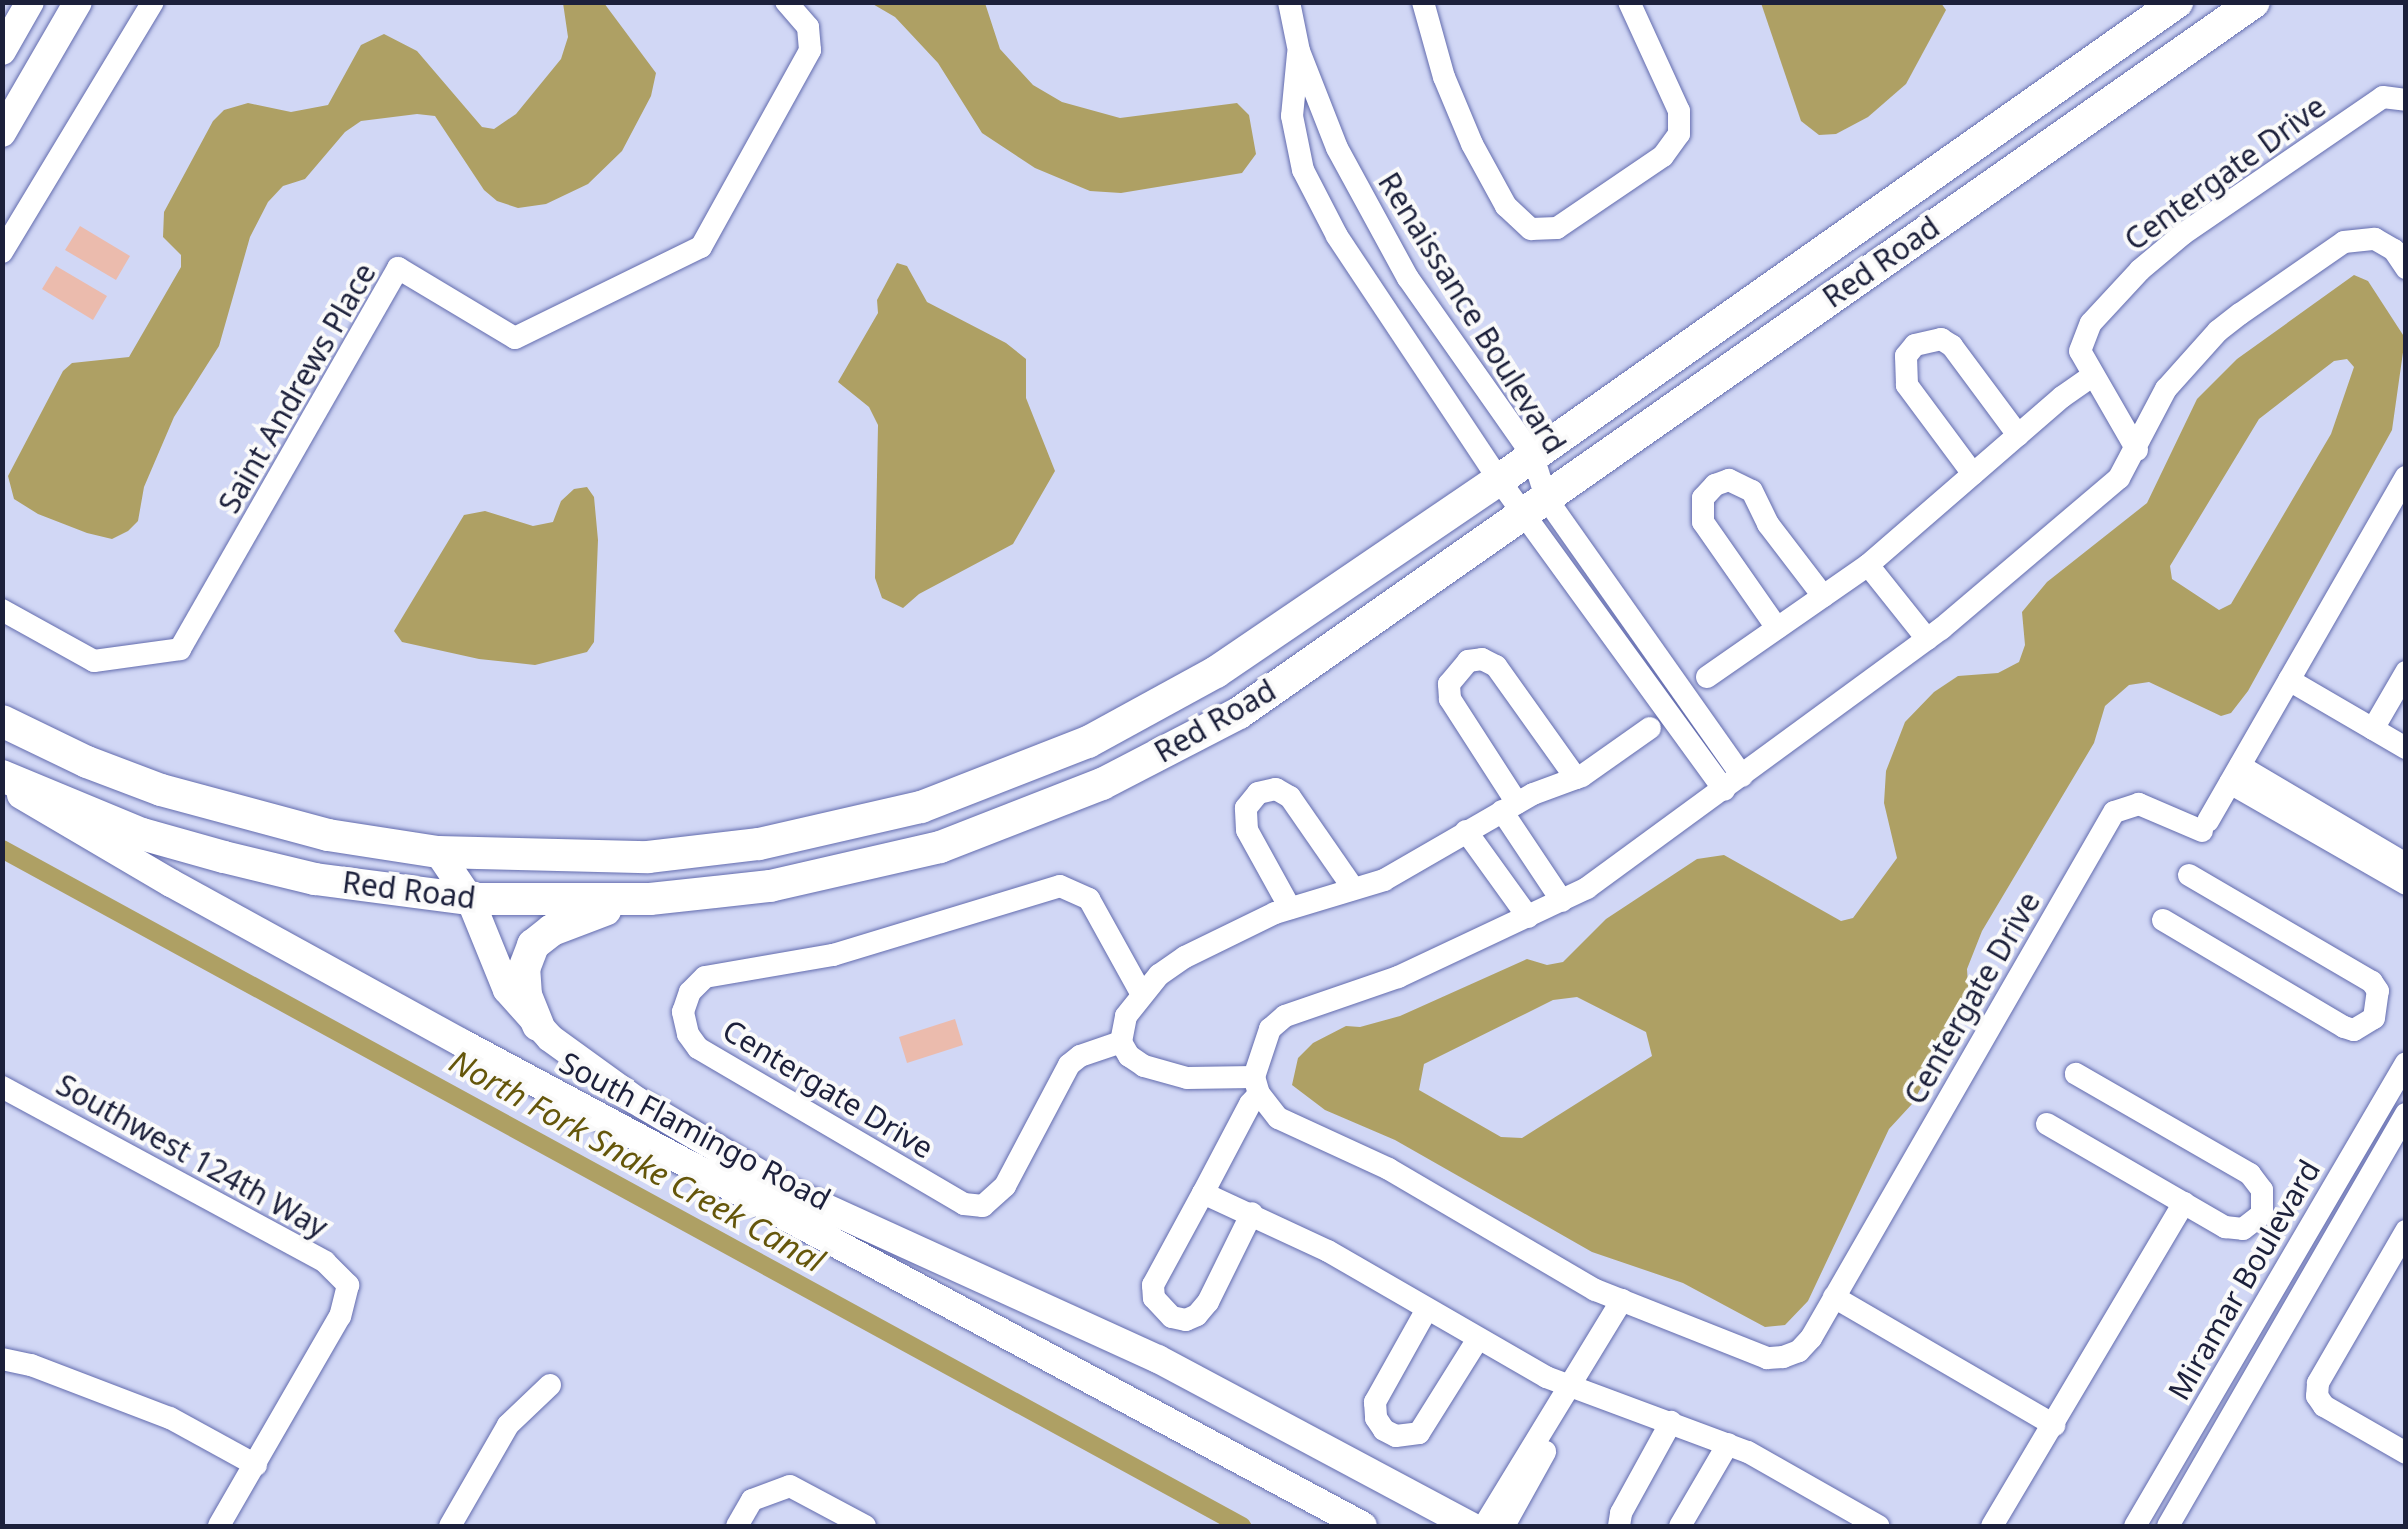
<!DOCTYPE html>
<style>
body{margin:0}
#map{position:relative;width:2408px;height:1529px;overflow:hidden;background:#d1d7f5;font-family:"Noto Sans",sans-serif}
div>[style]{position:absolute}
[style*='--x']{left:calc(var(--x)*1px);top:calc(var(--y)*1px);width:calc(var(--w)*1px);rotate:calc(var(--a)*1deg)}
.green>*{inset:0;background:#ebbbad}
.water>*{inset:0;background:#aea064}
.canal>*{height:18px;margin:-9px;padding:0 9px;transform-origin:9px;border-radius:9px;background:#aea064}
.roads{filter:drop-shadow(0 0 2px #636cae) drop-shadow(0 0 2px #636cae)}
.minor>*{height:22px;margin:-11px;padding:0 11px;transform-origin:11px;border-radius:11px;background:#fff}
.major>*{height:28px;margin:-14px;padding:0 14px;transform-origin:14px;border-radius:14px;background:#fff}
.highway>*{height:32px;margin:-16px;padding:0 16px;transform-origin:16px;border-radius:16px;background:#fff}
span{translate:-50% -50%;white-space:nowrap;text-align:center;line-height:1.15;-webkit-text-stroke:8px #fafafa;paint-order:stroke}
.street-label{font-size:30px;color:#1c203b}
.water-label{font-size:32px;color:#65560a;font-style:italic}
.frame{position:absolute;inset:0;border:5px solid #1c203b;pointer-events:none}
</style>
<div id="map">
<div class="green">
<div style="clip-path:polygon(80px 226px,130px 256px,116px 280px,65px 250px)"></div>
<div style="clip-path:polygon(56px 266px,107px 296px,93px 320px,42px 289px)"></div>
<div style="clip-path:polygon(955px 1019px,963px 1045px,907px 1063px,899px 1037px)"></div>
</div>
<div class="water">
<div style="clip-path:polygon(563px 3px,604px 3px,656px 73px,651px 96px,622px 151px,588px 184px,546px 204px,518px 208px,497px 201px,484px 190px,435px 116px,417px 114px,361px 121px,345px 132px,305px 179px,283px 186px,268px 202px,250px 237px,219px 346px,174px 417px,144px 487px,138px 521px,128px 531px,112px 539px,87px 533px,38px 514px,14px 499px,8px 476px,63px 371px,72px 363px,129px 357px,181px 267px,181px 255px,163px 237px,164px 212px,213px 121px,224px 110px,248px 103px,291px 112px,328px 105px,361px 45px,384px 34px,417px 51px,482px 127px,494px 129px,516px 114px,561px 59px,568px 37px)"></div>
<div style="clip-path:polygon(871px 3px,985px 3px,1000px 49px,1033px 85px,1062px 102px,1120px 118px,1237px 103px,1249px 115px,1256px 154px,1242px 173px,1121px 193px,1090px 191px,1035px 168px,982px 133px,938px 63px,895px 17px)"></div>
<div style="clip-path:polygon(1941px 3px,1946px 10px,1906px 84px,1868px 117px,1836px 134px,1819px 135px,1801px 121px,1761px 3px)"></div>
<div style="clip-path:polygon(897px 263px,907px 266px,927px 302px,1006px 343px,1026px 359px,1026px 398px,1055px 471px,1013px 544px,919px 594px,903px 608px,882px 598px,875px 578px,878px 425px,869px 407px,838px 382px,878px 313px,877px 300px)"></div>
<div style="clip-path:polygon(evenodd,2354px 275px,2368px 281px,2405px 338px,2392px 430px,2248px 691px,2231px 713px,2221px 716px,2149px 682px,2129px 685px,2105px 706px,2094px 743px,1982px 931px,1967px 969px,1969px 1000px,1912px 1104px,1889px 1129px,1808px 1301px,1785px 1325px,1765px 1327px,1683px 1283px,1592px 1252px,1395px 1140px,1325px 1110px,1292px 1085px,1298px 1058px,1313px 1043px,1346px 1026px,1360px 1027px,1400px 1016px,1527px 959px,1547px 965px,1563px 962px,1606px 919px,1697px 859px,1724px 855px,1841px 921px,1853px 918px,1897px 858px,1884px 803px,1886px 771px,1905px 722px,1934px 692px,1958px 676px,1998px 673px,2019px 662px,2025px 645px,2022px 612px,2047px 582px,2147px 503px,2197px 399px,2237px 359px,2354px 275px,2347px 359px,2354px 367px,2331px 434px,2231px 604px,2219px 610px,2172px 579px,2170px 566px,2259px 419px,2334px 361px,2347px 359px,2354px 275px,1577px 997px,1646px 1032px,1652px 1056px,1522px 1138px,1501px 1137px,1419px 1090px,1424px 1064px,1553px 1000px,1577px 997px)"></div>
<div style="clip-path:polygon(587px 487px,594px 497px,598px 540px,594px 642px,587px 652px,535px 665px,479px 659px,402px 642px,394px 631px,464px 515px,485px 511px,533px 526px,553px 522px,561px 501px,574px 489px)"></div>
</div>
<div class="canal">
<div style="--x:2;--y:849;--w:1413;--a:28.63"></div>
</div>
<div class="roads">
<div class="minor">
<div style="--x:1289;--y:2;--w:50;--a:78.5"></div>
<div style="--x:1299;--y:51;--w:104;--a:68.6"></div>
<div style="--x:1337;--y:148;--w:148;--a:61.4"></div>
<div style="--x:1408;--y:278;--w:218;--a:54.9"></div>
<div style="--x:1533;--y:456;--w:44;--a:72.8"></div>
<div style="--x:1546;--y:498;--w:340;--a:54.8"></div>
<div style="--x:1423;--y:2;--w:78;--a:74.4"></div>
<div style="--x:1444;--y:77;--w:73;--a:67.3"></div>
<div style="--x:1472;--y:144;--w:71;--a:61.3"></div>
<div style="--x:1506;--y:206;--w:34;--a:43"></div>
<div style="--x:1531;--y:229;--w:26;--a:-2"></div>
<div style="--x:1557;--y:228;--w:128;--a:-34.2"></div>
<div style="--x:1663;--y:156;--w:27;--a:-54"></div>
<div style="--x:1679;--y:134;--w:23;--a:-90"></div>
<div style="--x:1679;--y:111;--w:120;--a:-114.6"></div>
<div style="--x:1298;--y:54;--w:62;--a:95.5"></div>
<div style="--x:1292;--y:116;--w:55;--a:78.5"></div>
<div style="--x:1303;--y:170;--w:74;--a:62.7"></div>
<div style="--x:1337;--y:236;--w:293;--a:56.4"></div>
<div style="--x:1499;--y:480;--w:383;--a:54"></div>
<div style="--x:2;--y:252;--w:292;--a:-58.9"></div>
<div style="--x:2137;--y:450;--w:114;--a:-119.9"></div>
<div style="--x:2080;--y:351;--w:30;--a:-69"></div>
<div style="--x:2091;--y:323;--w:72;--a:-47.2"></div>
<div style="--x:2140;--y:270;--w:56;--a:-39.9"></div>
<div style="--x:2183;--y:234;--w:242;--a:-34.4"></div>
<div style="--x:2383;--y:97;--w:23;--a:7"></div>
<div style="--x:1973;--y:474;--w:111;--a:-126.6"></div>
<div style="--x:1907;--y:385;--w:29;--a:-92"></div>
<div style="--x:1906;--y:356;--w:14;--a:-51"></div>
<div style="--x:1915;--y:345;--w:27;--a:-13"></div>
<div style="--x:1941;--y:339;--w:13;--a:32"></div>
<div style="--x:1952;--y:346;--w:111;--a:53.4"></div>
<div style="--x:1868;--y:565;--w:95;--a:51.4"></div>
<div style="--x:2;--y:610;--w:105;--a:29"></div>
<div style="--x:94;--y:661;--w:87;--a:-7.9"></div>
<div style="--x:180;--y:649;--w:439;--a:-60.2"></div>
<div style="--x:398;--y:268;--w:136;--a:30.9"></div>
<div style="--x:515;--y:338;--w:207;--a:-26.1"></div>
<div style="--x:701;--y:247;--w:225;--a:-61"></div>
<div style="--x:810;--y:50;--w:23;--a:-95"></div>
<div style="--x:808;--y:27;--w:33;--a:-131"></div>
<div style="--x:1777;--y:628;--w:129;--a:-124.9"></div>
<div style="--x:1703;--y:522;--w:24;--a:-90"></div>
<div style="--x:1703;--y:498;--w:18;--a:-47"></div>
<div style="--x:1715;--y:485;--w:15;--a:-20"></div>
<div style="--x:1729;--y:480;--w:25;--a:26"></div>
<div style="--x:1752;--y:491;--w:37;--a:64"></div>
<div style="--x:1768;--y:524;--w:91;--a:52.6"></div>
<div style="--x:1707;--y:677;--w:196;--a:-34.8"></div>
<div style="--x:1868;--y:565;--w:257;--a:-40.9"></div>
<div style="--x:2062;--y:397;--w:35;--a:-35"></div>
<div style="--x:2289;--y:680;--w:135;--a:30.2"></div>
<div style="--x:2373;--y:729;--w:66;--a:-59.9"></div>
<div style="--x:2240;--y:766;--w:193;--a:30.6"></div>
<div style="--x:2230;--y:783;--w:203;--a:29.8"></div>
<div style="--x:1517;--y:803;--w:124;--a:-122.8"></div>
<div style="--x:1450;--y:699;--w:15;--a:-94"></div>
<div style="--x:1449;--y:684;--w:30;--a:-50"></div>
<div style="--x:1468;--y:661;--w:14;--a:-8"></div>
<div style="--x:1482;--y:659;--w:16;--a:27"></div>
<div style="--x:1496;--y:666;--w:138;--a:54.5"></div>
<div style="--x:1502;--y:811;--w:108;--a:56.3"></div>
<div style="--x:2208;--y:821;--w:397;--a:-60.1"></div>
<div style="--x:1466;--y:831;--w:106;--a:54.2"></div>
<div style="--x:2202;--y:831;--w:69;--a:-156.8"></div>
<div style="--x:2139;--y:804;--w:26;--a:162"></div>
<div style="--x:2114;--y:812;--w:607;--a:119.94"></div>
<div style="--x:1811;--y:1338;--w:18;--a:133"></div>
<div style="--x:1799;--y:1351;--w:17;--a:159"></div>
<div style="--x:1783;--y:1357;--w:16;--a:176"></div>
<div style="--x:1767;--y:1358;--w:185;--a:-158.4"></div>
<div style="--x:1595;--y:1290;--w:239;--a:-149.6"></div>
<div style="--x:1389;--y:1169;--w:122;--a:-155.3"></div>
<div style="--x:1278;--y:1118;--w:31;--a:-128"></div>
<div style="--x:1259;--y:1094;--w:18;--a:-106"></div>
<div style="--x:1254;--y:1077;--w:51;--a:-71.6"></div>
<div style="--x:1270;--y:1029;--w:20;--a:-41"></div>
<div style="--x:1285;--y:1016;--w:120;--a:-19"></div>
<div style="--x:1398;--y:977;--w:209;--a:-25.2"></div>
<div style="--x:1587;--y:888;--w:439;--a:-36.2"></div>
<div style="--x:1941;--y:629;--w:233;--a:-40.3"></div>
<div style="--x:2119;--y:478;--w:101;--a:-62.2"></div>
<div style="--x:2166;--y:389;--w:78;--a:-48.1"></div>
<div style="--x:2218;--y:331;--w:28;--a:-38"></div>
<div style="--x:2240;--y:314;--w:126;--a:-34.7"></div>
<div style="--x:2344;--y:242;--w:31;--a:-6"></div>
<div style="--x:2375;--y:239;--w:22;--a:30"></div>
<div style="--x:2394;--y:250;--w:22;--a:56"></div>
<div style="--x:1290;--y:908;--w:89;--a:-118.9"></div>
<div style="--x:1247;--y:830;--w:22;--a:-93"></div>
<div style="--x:1246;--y:808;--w:19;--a:-51"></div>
<div style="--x:1258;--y:793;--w:18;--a:-13"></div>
<div style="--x:1276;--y:789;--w:16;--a:30"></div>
<div style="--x:1290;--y:797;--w:111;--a:55.3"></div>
<div style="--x:2163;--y:920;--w:210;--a:30.6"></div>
<div style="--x:2344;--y:1027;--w:10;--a:17"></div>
<div style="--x:2354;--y:1030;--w:23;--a:-31"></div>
<div style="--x:2374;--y:1018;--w:27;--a:-82"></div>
<div style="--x:2378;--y:991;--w:11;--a:-124"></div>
<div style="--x:2372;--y:982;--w:212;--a:-149.7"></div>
<div style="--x:1121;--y:1042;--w:43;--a:161.1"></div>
<div style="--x:1080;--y:1056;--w:14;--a:141"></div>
<div style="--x:1069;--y:1065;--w:137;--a:117.9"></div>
<div style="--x:1005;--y:1186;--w:30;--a:138"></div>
<div style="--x:983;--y:1206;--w:19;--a:-174"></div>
<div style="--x:964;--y:1204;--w:308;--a:-149.6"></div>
<div style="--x:698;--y:1048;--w:17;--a:-126"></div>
<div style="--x:688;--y:1034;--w:23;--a:-103"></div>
<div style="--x:683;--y:1012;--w:21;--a:-71"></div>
<div style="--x:690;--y:992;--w:21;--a:-45"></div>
<div style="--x:705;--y:977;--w:130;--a:-9.8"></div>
<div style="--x:833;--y:955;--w:237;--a:-16.9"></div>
<div style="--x:1060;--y:886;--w:32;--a:24"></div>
<div style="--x:1089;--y:899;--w:107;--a:61"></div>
<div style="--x:1254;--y:1077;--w:67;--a:179.1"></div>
<div style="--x:1187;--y:1078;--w:45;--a:-164.4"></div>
<div style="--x:1144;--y:1066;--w:18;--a:-146"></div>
<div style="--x:1129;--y:1056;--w:16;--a:-120"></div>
<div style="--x:1121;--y:1042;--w:26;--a:-79"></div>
<div style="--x:1126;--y:1016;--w:53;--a:-51.2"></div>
<div style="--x:1159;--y:975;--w:32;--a:-35"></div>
<div style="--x:1185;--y:957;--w:100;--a:-26.1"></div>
<div style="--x:1275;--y:913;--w:114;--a:-16.8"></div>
<div style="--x:1384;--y:880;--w:172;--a:-30"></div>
<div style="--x:1533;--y:794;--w:52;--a:-20.2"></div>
<div style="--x:1582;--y:776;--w:83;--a:-35.2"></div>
<div style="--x:2;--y:1087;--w:367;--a:28.4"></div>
<div style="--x:325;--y:1262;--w:33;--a:45"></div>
<div style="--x:348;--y:1285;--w:32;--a:104"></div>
<div style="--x:340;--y:1316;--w:242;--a:120"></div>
<div style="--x:1259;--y:1094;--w:13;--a:132"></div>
<div style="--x:1250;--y:1104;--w:101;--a:117.8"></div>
<div style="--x:1203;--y:1193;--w:138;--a:24.9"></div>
<div style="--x:1328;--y:1251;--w:252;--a:30"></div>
<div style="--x:1546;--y:1377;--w:215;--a:20.4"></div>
<div style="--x:1748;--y:1452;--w:150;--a:29.6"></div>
<div style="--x:2047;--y:1124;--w:206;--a:30.1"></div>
<div style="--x:2225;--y:1227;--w:18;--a:6"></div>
<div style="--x:2243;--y:1229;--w:24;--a:-38"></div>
<div style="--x:2262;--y:1214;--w:24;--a:-90"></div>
<div style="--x:2262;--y:1190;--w:20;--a:-127"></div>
<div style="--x:2250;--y:1174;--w:201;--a:-150.1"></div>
<div style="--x:1203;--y:1193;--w:105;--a:118.5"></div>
<div style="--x:1153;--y:1285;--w:13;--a:86"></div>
<div style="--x:1154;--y:1298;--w:26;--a:47"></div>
<div style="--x:1172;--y:1317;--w:14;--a:12"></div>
<div style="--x:1186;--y:1320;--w:12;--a:-24"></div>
<div style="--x:1197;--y:1315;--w:17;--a:-50"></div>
<div style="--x:1208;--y:1302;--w:99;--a:-63.7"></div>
<div style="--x:2406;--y:1231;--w:176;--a:120.1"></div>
<div style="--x:2318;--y:1383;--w:13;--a:94"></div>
<div style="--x:2317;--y:1396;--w:12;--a:55"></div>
<div style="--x:2324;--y:1406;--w:95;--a:29.8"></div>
<div style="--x:1834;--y:1297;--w:255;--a:30.2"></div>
<div style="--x:1427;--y:1309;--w:107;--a:119.2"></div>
<div style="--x:1375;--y:1402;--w:16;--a:86"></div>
<div style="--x:1376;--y:1418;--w:14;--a:56"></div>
<div style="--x:1384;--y:1430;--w:13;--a:27"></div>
<div style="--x:1396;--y:1436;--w:23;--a:-7"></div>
<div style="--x:1419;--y:1433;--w:111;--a:-57.9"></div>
<div style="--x:2;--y:1359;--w:30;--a:12"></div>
<div style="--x:31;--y:1365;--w:149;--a:20.9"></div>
<div style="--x:170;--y:1418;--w:98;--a:28.7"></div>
<div style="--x:450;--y:1526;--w:116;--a:-60.1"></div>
<div style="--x:508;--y:1425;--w:58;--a:-43.6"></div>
<div style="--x:737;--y:1526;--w:30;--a:-60"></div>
<div style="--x:752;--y:1500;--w:40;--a:-20.2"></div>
<div style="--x:790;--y:1486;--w:85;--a:28.1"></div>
<div style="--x:1484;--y:1526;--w:265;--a:-58.6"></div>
<div style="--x:1504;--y:1526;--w:85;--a:-61"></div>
<div style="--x:1619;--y:1526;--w:13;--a:-81"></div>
<div style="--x:1621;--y:1513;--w:104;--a:-61.2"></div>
<div style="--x:1680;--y:1526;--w:95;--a:-59.7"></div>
<div style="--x:1992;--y:1526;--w:376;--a:-59.3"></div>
<div style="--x:2135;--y:1526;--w:536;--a:-59.66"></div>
<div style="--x:2168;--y:1526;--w:476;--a:-60"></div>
</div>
<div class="major">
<div style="--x:2;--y:51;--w:56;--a:-60.3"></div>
<div style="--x:2;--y:133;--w:151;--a:-59.9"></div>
<div style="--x:21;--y:795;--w:174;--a:30.4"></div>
<div style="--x:171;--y:883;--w:332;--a:28.8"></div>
<div style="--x:462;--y:1043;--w:1022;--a:28.19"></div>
<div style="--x:438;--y:852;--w:57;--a:55.8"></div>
<div style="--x:470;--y:899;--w:98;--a:67.9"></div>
<div style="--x:507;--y:990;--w:64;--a:48.1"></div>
<div style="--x:550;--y:1038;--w:107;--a:35.9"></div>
<div style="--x:637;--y:1101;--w:177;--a:30.6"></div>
<div style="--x:789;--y:1191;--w:405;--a:24.5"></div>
<div style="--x:1158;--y:1359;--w:355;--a:28.1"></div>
</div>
<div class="highway">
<div style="--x:2;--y:721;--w:94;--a:25.8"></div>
<div style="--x:87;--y:762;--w:79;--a:20.7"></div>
<div style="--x:161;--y:790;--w:173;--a:15.1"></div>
<div style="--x:328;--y:835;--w:111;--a:8.8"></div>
<div style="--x:438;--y:852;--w:210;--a:1.4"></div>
<div style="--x:648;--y:857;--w:112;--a:-6.7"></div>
<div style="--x:759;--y:844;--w:166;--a:-12.9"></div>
<div style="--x:921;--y:807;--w:179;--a:-21.3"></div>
<div style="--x:1088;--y:742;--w:146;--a:-28.7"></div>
<div style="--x:1216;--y:672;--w:342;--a:-34.2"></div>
<div style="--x:1499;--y:480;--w:830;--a:-35.18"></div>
<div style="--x:2;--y:776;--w:152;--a:22.5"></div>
<div style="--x:142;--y:834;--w:85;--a:15.7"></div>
<div style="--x:224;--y:857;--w:94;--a:13.6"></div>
<div style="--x:315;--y:879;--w:156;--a:7.4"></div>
<div style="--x:470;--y:899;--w:180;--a:0"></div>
<div style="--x:650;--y:899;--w:121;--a:-6.2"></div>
<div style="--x:770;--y:886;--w:174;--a:-12.9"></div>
<div style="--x:940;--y:847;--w:174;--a:-21.3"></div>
<div style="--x:1102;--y:784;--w:154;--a:-27.4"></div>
<div style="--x:1239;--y:713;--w:1239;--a:-35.01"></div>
<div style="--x:538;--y:1025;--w:32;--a:-112"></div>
<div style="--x:526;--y:995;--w:26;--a:-94"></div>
<div style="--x:524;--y:969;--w:26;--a:-69"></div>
<div style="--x:533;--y:945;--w:24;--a:-38"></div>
<div style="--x:552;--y:930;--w:57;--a:-20.7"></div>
</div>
</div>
<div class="street-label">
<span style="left:2225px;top:173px;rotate:-36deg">Centergate Drive</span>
<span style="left:1881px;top:262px;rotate:-35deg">Red Road</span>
<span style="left:1472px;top:313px;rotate:58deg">Renaissance Boulevard</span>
<span style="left:297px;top:388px;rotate:-60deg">Saint Andrews Place</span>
<span style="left:1215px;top:721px;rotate:-30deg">Red Road</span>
<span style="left:409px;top:890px;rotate:7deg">Red Road</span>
<span style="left:1972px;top:998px;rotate:-60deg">Centergate Drive</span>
<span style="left:828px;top:1089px;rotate:31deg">Centergate Drive</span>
<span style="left:695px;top:1131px;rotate:28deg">South Flamingo Road</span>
<span style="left:192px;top:1156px;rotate:29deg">Southwest 124th Way</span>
<span style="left:2244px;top:1280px;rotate:-60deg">Miramar Boulevard</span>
</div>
<div class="water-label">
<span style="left:637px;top:1161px;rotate:29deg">North Fork Snake Creek Canal</span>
</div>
<div class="frame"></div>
</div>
